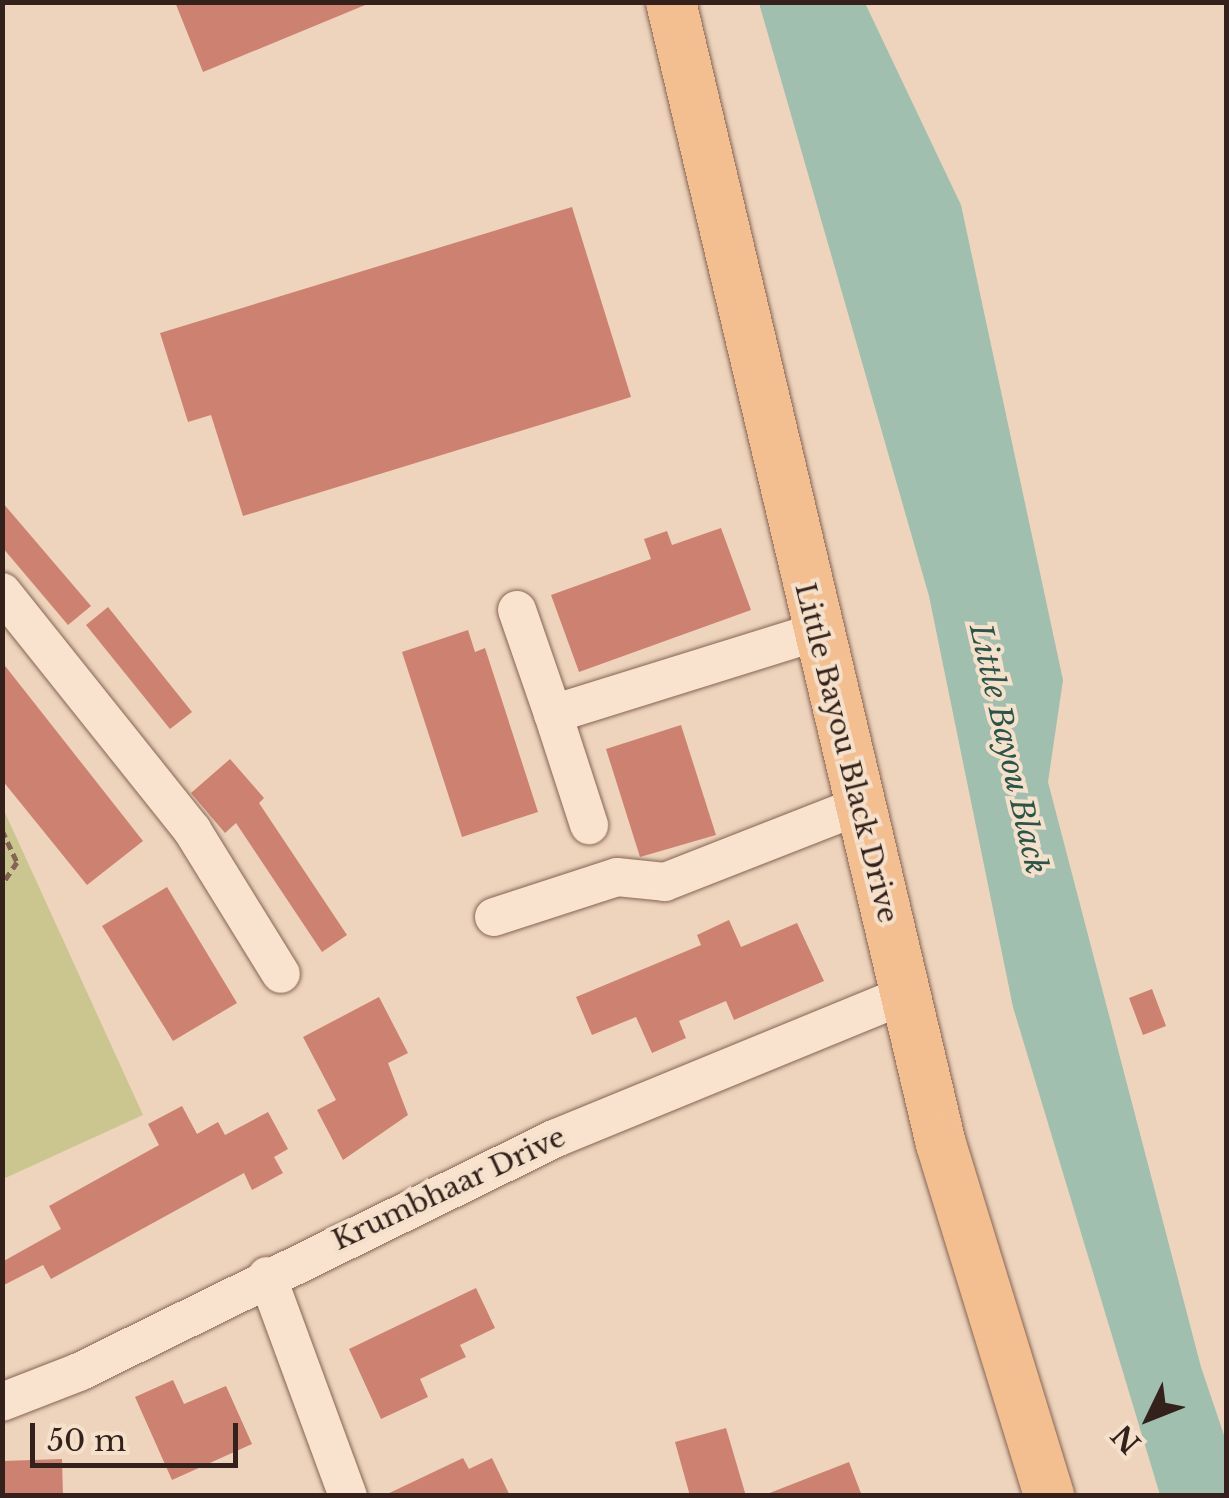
<!DOCTYPE html>
<style>
body{margin:0}
#map{position:relative;width:1229px;height:1498px;overflow:hidden;background:#eed4bc;font-family:"Libre Baskerville",serif}
div>[style]{position:absolute}
[style*='--x']{left:calc(var(--x)*1px);top:calc(var(--y)*1px);width:calc(var(--w)*1px);rotate:calc(var(--a)*1deg)}
.green>*{inset:0;background:#cbc590}
.water>*{inset:0;background:#a0bfaf}
.building>*{inset:0;background:#cd8271}
.path>*{height:5px;margin-top:-2.5px;transform-origin:0;background:repeating-linear-gradient(90deg,#856455 0 8px,transparent 0 13px)}
.roads{filter:drop-shadow(0 0 2px #856455) drop-shadow(0 0 2px #856455)}
.minor>*{height:38px;margin:-19px;padding:0 19px;transform-origin:19px;border-radius:19px;background:#f9e3cf}
.major>*{height:50px;margin:-25px;padding:0 25px;transform-origin:25px;border-radius:25px;background:#f3bf91}
span{translate:-50% -50%;white-space:nowrap;text-align:center;line-height:1.15;-webkit-text-stroke:8px #f5e0cb;paint-order:stroke}
.street-label{font-size:28px;color:#34211b}
.water-label{font-size:30px;color:#295448;font-style:italic}
.frame{position:absolute;inset:0;border:5px solid #34211b;pointer-events:none}
.north{position:absolute;left:1099px;top:1368px;width:100px;height:100px;-webkit-text-stroke:8px #f5e0cb;paint-order:stroke;rotate:227deg;font-size:28px;font-weight:700;line-height:40px;text-align:center;color:#34211b}
.north::after{content:'';display:block;margin:auto;width:35px;height:45px;background:#34211b;clip-path:polygon(50% 0,100% 100%,50% 72%,0 100%)}
.scale{position:absolute;left:30px;top:1423px;width:208px;height:45px;box-sizing:border-box;border:5px solid #34211b;border-top:0;padding-left:12px;font-size:30px;line-height:35px;white-space:nowrap;color:#34211b;-webkit-text-stroke:8px #f5e0cb;paint-order:stroke}
</style>
<div id="map">
<div class="green">
<div style="clip-path:polygon(2px 806px,143px 1115px,3px 1179px,2px 1179px)"></div>
</div>
<div class="water">
<div style="clip-path:polygon(759px 3px,865px 3px,961px 205px,1063px 680px,1048px 782px,1201px 1367px,1226px 1441px,1226px 1495px,1160px 1495px,1013px 1007px,929px 596px)"></div>
</div>
<div class="building">
<div style="clip-path:polygon(175px 2px,370px 2px,370px 3px,203px 72px)"></div>
<div style="clip-path:polygon(572px 207px,631px 397px,243px 516px,211px 415px,188px 422px,160px 333px)"></div>
<div style="clip-path:polygon(2px 502px,91px 606px,68px 625px,2px 547px)"></div>
<div style="clip-path:polygon(721px 528px,751px 610px,579px 672px,551px 595px,651px 559px,644px 539px,667px 531px,672px 545px)"></div>
<div style="clip-path:polygon(108px 607px,192px 712px,170px 729px,86px 625px)"></div>
<div style="clip-path:polygon(468px 630px,475px 652px,485px 648px,538px 812px,462px 837px,402px 652px)"></div>
<div style="clip-path:polygon(2px 662px,143px 841px,87px 885px,2px 780px)"></div>
<div style="clip-path:polygon(681px 725px,716px 835px,640px 857px,606px 749px)"></div>
<div style="clip-path:polygon(230px 759px,264px 798px,259px 803px,347px 935px,322px 952px,236px 823px,225px 833px,191px 793px)"></div>
<div style="clip-path:polygon(167px 887px,237px 1003px,173px 1041px,102px 926px)"></div>
<div style="clip-path:polygon(729px 920px,741px 947px,797px 923px,824px 981px,734px 1020px,726px 1001px,679px 1021px,686px 1038px,652px 1053px,636px 1017px,592px 1035px,576px 997px,701px 945px,697px 935px)"></div>
<div style="clip-path:polygon(1152px 989px,1166px 1026px,1143px 1035px,1129px 998px)"></div>
<div style="clip-path:polygon(379px 997px,408px 1053px,388px 1063px,408px 1115px,343px 1160px,317px 1110px,336px 1100px,303px 1037px)"></div>
<div style="clip-path:polygon(182px 1106px,197px 1134px,218px 1122px,225px 1135px,268px 1112px,288px 1149px,274px 1157px,283px 1173px,252px 1190px,244px 1173px,51px 1279px,43px 1265px,2px 1286px,2px 1262px,61px 1229px,49px 1206px,159px 1145px,148px 1124px)"></div>
<div style="clip-path:polygon(476px 1288px,495px 1328px,460px 1345px,466px 1357px,420px 1379px,428px 1397px,381px 1419px,349px 1349px)"></div>
<div style="clip-path:polygon(173px 1380px,184px 1404px,226px 1386px,252px 1444px,172px 1480px,135px 1397px)"></div>
<div style="clip-path:polygon(726px 1428px,746px 1496px,690px 1496px,675px 1442px)"></div>
<div style="clip-path:polygon(463px 1458px,469px 1469px,492px 1458px,510px 1496px,383px 1496px)"></div>
<div style="clip-path:polygon(62px 1459px,63px 1496px,2px 1496px,2px 1461px)"></div>
<div style="clip-path:polygon(849px 1462px,862px 1496px,768px 1496px,767px 1494px)"></div>
</div>
<div class="path">
<div style="--x:2;--y:830;--w:35;--a:65"></div>
<div style="--x:17;--y:862;--w:27;--a:124"></div>
</div>
<div class="roads">
<div class="minor">
<div style="--x:2;--y:592;--w:305;--a:51.4"></div>
<div style="--x:192;--y:830;--w:169;--a:58.3"></div>
<div style="--x:517;--y:610;--w:110;--a:70.9"></div>
<div style="--x:553;--y:714;--w:276;--a:-17.3"></div>
<div style="--x:553;--y:714;--w:117;--a:72"></div>
<div style="--x:494;--y:917;--w:129;--a:-18"></div>
<div style="--x:617;--y:877;--w:48;--a:5.9"></div>
<div style="--x:665;--y:882;--w:208;--a:-21.4"></div>
<div style="--x:267;--y:1276;--w:234;--a:69.8"></div>
<div style="--x:2;--y:1402;--w:83;--a:-21.3"></div>
<div style="--x:79;--y:1372;--w:531;--a:-26.13"></div>
<div style="--x:556;--y:1138;--w:377;--a:-22.3"></div>
</div>
<div class="major">
<div style="--x:671;--y:2;--w:1173;--a:76.7"></div>
<div style="--x:941;--y:1144;--w:368;--a:72.9"></div>
</div>
</div>
<div class="street-label">
<span style="left:846px;top:753px;rotate:76deg">Little Bayou Black Drive</span>
<span style="left:449px;top:1189px;rotate:-25deg">Krumbhaar Drive</span>
</div>
<div class="water-label">
<span style="left:1008px;top:749px;rotate:77deg">Little Bayou Black</span>
</div>
<div class="frame"></div>
<div class="north">N</div>
<div class="scale">50 m</div>
</div>
